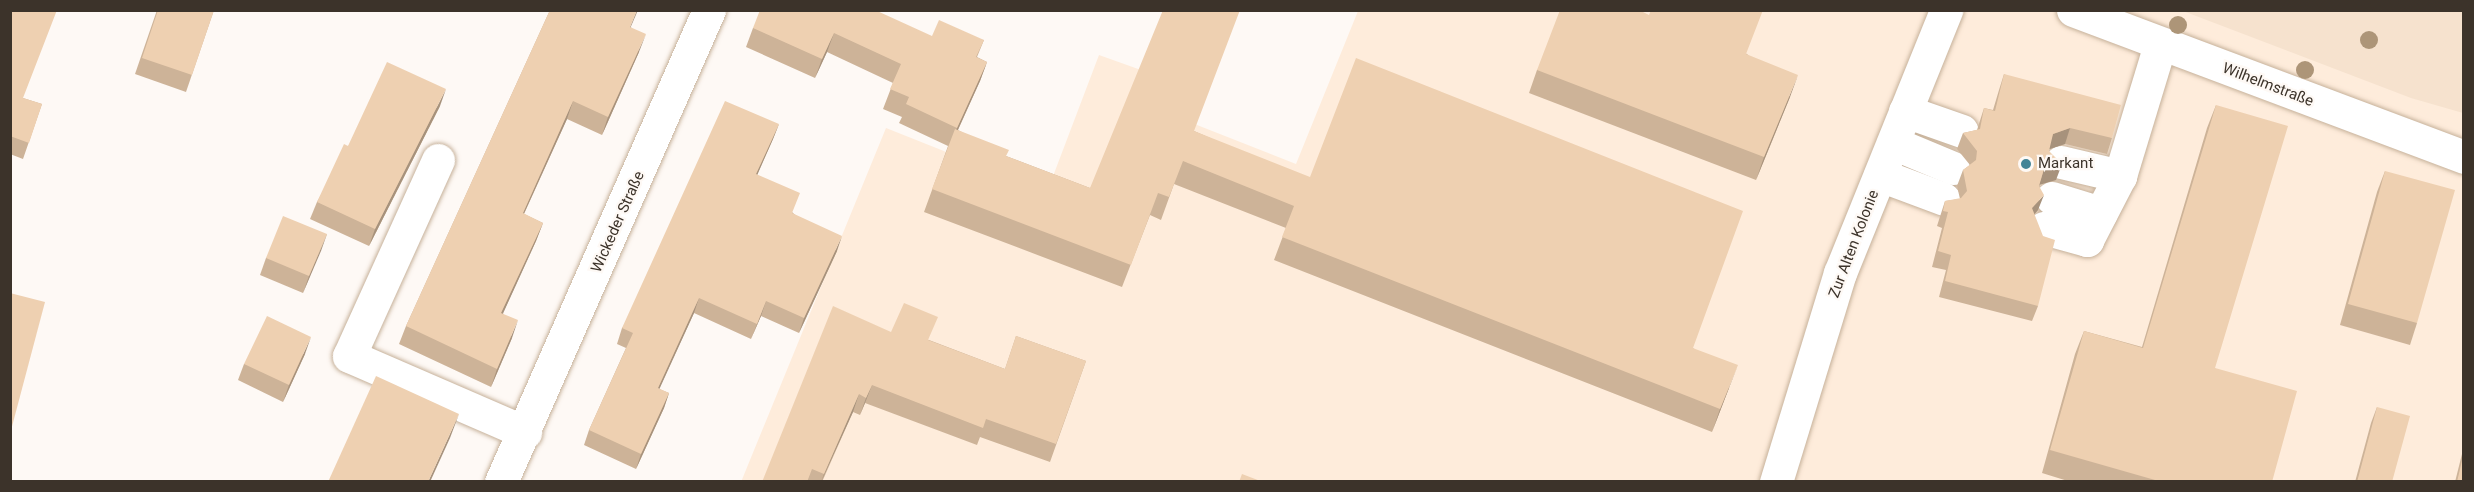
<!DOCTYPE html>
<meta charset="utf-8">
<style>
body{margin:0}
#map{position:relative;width:2474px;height:492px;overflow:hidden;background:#fef9f5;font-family:Roboto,sans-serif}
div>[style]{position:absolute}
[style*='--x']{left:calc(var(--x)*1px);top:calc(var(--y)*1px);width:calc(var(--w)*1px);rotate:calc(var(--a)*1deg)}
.built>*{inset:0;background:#feecdb}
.green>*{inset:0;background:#f6e2ce}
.roads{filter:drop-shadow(0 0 2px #c6b19a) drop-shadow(0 0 2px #c6b19a)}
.minor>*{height:33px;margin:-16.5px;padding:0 16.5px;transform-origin:16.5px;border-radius:16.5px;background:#fff}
.trees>*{width:18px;height:18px;margin:-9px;border-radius:50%;background:#ad9578}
.wall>*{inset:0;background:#cdb398}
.shaded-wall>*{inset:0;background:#a7927c}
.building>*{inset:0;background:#eed0b1}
.dots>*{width:16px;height:16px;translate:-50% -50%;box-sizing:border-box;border:3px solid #fef9f5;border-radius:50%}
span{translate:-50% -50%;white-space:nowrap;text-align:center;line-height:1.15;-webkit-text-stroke:4.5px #fef9f5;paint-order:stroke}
.street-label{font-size:15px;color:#3c332a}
.poi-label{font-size:15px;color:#3c332a}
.left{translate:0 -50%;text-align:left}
.frame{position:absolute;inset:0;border:12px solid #3c332a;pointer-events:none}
</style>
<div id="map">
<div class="built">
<div style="clip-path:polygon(1358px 11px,2463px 11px,2463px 481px,741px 482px,886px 128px,1047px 192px,1099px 55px,1141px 70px,1197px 125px,1296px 164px)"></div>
</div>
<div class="green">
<div style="clip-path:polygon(2183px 11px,2463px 11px,2463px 113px,2411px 98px)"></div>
</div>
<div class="roads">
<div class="minor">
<div style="--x:2073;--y:10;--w:418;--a:20.6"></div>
<div style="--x:1905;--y:111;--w:60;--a:19.3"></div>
<div style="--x:1893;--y:143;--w:65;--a:22.6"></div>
<div style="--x:438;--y:160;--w:215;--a:114.4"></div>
<div style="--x:349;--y:356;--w:192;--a:23.4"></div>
<div style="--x:2061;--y:162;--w:61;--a:13.3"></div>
<div style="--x:1880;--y:175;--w:68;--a:20.6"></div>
<div style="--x:2052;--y:198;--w:51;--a:17"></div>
<div style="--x:2044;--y:228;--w:45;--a:15.6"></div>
<div style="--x:2087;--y:240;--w:72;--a:-62.7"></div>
<div style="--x:2120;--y:176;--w:138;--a:-73.1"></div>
<div style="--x:501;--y:482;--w:516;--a:-66.22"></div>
<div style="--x:1776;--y:482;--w:219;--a:-73"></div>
<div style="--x:1840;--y:273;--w:284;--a:-68"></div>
</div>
</div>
<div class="trees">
<div style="left:2178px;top:25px"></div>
<div style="left:2369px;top:40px"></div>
<div style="left:2305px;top:70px"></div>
</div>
<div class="wall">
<div style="clip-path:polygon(10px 10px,23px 98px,42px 104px,23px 159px,10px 154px)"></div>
<div style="clip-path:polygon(157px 10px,214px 10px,186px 92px,135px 74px)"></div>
<div style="clip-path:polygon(550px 10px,631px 27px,639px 52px,602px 135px,567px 119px,524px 214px,543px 223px,536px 241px,503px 313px,512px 338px,491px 387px,399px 344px,406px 326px)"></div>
<div style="clip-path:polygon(1649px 15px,1747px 54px,1790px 97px,1756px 180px,1529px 93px,1537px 70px)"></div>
<div style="clip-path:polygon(753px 28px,932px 36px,984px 40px,977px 57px,987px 62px,980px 81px,958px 130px,1006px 156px,1090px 188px,1194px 131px,1693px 348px,1729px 388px,1712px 432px,1274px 260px,1286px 228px,1174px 184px,1161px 220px,1150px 215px,1122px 287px,924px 212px,948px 146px,899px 123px,902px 117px,883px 109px,893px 83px,827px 52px,815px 78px,746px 47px)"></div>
<div style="clip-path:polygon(2004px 74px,2112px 138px,2107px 154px,2065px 144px,2049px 149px,2049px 151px,2056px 180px,2040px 184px,2038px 210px,2034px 215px,2038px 306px,2032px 321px,1939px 297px,1946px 270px,1932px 267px,1942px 228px,1937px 226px,1945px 201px,1960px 199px,1957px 186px,1963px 170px,1970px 165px,1957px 149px,1963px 133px,1977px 130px,1984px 108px,1993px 110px,1999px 90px)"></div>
<div style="clip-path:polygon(2216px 105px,2215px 368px,2272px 482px,2071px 482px,2042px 473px,2075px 354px,2084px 331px,2142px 347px,2207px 128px)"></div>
<div style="clip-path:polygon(440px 106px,369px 246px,310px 219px,317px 202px,348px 146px)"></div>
<div style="clip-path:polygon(779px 124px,773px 139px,757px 175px,793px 213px,837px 251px,799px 333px,761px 316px,751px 339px,694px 313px,659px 389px,669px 393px,664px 408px,636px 469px,584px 445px,589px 430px,626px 348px,617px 344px,622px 328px)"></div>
<div style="clip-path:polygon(2385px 171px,2417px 323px,2410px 345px,2340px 325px,2377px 192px)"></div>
<div style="clip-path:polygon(327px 234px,303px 293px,260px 275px,266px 258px)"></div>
<div style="clip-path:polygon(891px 332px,929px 340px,1005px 369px,1016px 336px,1086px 361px,1050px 462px,980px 437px,977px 445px,865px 403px,860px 415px,853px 412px,822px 482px,762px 482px)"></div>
<div style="clip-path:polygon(305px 354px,283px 402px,238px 380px,244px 364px)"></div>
<div style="clip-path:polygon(2377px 407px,2392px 482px,2355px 482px,2371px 423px)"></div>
<div style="clip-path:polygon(2463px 450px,2463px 482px,2455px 482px)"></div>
</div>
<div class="shaded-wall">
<div style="clip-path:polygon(637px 10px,638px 10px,623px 45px,630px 27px)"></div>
<div style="clip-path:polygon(834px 33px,827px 52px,815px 78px,822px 59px)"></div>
<div style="clip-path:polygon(646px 34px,639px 52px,602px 135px,608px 117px)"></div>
<div style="clip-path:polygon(987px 62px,980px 81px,950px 147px,957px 128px)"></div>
<div style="clip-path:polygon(1798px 75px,1790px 97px,1756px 180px,1764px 157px)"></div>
<div style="clip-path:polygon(446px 89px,440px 106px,369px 246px,375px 229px)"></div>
<div style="clip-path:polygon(573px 101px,567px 119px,516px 231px,523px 213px)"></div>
<div style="clip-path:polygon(779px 124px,773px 139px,751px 189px,756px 174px)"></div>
<div style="clip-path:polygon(2070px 128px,2065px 144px,2047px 150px,2053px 134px)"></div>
<div style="clip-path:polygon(2062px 164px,2056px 180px,2039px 185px,2044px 169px)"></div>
<div style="clip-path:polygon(2044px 195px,2038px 210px,2026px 224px,2032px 208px)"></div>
<div style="clip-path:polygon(543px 223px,536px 241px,495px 331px,501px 313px)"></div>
<div style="clip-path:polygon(327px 234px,321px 251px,303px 293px,309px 276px)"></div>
<div style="clip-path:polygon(842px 236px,837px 251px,799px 333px,804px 318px)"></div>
<div style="clip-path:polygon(699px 298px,694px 313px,653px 403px,658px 388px)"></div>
<div style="clip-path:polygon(766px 301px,761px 316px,751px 339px,757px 324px)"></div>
<div style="clip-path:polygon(518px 320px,512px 338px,491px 387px,497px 369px)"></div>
<div style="clip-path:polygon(311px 337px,305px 354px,283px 402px,289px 385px)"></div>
<div style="clip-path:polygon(1738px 365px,1729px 388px,1712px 432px,1720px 409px)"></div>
<div style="clip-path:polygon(872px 385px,865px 403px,860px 415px,866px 398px)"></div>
<div style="clip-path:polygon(669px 393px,664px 408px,636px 469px,641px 454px)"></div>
<div style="clip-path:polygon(859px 394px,853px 412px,821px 482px,824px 474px)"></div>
<div style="clip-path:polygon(459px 414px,450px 438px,430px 482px,428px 482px)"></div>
</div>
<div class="building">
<div style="clip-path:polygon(10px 10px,57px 10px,23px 98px,42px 104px,29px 143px,10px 136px)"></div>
<div style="clip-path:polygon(158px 10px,214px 10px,192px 75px,142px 58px)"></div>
<div style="clip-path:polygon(550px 10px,637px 10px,630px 27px,646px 34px,608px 117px,573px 101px,523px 213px,543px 223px,501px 313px,518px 320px,497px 369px,406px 326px)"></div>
<div style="clip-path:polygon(760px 10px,875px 10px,932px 36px,939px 20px,984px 40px,976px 57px,987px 62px,957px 128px,906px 104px,909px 97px,890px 89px,901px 64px,834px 33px,822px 59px,753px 28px)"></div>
<div style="clip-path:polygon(1163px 10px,1240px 10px,1194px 131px,1310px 177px,1356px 58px,1743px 211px,1693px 348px,1738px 365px,1720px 409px,1282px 237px,1294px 206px,1183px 161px,1169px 197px,1158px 193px,1131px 265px,932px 189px,955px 129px,1009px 150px,1006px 156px,1090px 188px)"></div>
<div style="clip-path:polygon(1560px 10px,1639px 10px,1649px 15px,1651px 10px,1763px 10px,1746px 54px,1798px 75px,1764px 157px,1537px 70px)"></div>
<div style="clip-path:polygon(387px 62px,446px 89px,375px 229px,317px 202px,344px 144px,348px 146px)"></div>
<div style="clip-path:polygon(2004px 74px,2121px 105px,2112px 138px,2070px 128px,2053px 134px,2049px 151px,2062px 164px,2044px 169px,2039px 186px,2044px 195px,2032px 208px,2043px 236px,2055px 240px,2038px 306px,1945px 281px,1951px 255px,1938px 251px,1948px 212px,1943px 211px,1945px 201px,1961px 198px,1967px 191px,1963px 170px,1976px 160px,1977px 151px,1963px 133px,1980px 129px,1984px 108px,1995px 111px)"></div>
<div style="clip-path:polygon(725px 101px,779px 124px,756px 174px,800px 193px,792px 213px,842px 236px,804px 318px,766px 301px,757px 324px,699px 298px,658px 388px,669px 393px,641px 454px,589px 430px,633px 333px,622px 328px)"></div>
<div style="clip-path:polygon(2216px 105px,2288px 126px,2215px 368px,2297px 391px,2272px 482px,2162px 482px,2050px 450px,2084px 331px,2143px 348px)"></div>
<div style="clip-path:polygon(2385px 171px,2455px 190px,2417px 323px,2348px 304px)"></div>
<div style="clip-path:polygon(283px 216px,327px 234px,309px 276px,266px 258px)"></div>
<div style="clip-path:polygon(10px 293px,45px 302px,10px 434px)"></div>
<div style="clip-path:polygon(904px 303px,938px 317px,928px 340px,1005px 369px,1016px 336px,1086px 361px,1056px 444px,986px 419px,983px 428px,872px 385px,866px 398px,859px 394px,824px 474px,812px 469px,807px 482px,762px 482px,833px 306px,891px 332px)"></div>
<div style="clip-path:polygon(267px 316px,311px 337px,289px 385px,244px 364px)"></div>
<div style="clip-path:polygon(376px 376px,459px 414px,428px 482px,328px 482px)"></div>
<div style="clip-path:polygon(2377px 407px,2410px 416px,2392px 482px,2357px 482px)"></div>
<div style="clip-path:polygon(2463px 456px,2463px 482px,2457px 482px)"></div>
<div style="clip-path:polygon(1242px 474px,1263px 482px,1239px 482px)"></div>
</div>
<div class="dots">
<div style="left:2026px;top:164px;background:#438496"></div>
</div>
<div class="street-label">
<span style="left:2268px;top:85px;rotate:21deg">Wilhelmstraße</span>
<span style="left:618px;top:222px;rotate:-66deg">Wickeder Straße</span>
<span style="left:1854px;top:244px;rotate:-69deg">Zur Alten Kolonie</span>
</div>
<div class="poi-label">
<span class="left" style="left:2038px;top:164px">Markant</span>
</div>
<div class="frame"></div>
</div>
